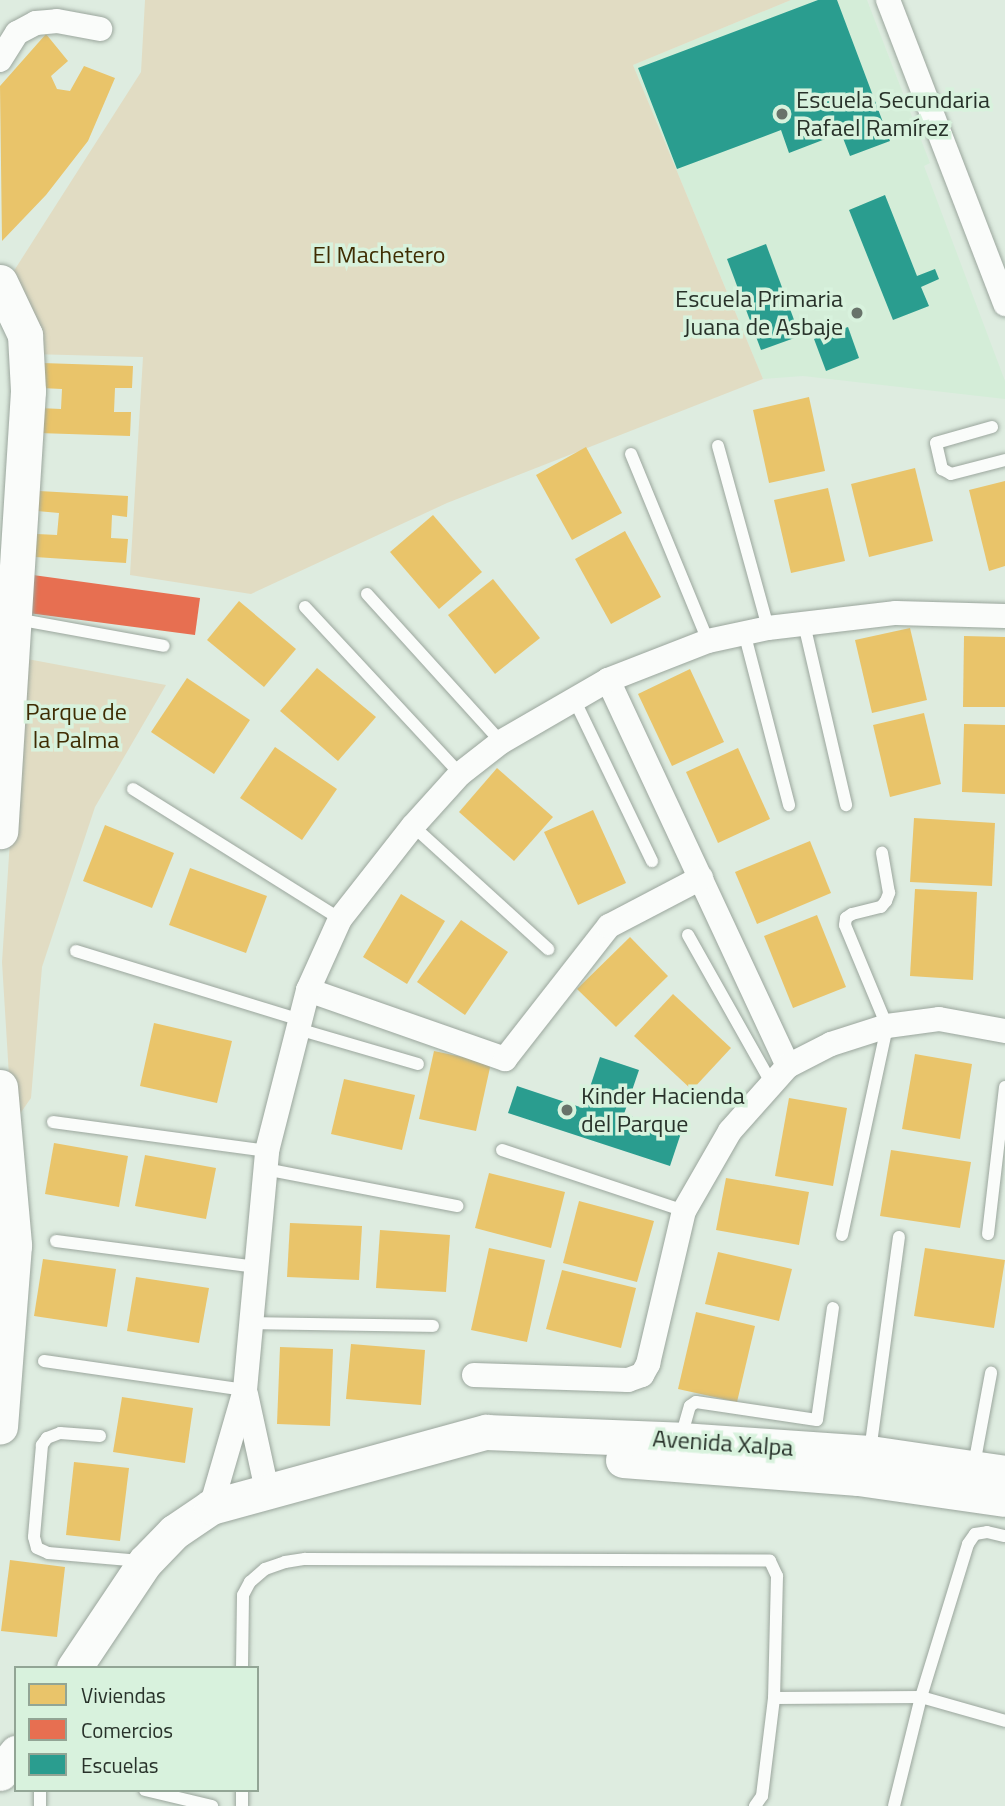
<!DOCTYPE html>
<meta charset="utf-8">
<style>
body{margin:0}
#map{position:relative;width:1005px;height:1806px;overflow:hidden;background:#deece0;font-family:"Titillium Web",sans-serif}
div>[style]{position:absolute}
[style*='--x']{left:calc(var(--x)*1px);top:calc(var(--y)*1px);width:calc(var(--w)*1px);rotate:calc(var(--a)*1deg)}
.built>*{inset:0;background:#d4edd8}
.green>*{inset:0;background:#e1dcc3}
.homes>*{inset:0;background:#e9c46a}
.shops>*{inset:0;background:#e76f51}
.schools>*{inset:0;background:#2a9d8f}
.roads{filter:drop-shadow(0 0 2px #9ba69d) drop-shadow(0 0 2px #9ba69d)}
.lane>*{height:12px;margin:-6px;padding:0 6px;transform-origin:6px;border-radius:6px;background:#fafcfa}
.street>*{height:24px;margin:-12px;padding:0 12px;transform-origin:12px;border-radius:12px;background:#fafcfa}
.secondary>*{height:35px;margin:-17.5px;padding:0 17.5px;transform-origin:17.5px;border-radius:17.5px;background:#fafcfa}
.dots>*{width:19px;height:19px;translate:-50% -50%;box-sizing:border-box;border:4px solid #d8f2dd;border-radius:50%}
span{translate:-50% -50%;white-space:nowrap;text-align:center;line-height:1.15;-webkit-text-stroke:7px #d8f2dd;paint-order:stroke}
.poi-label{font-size:24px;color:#28322a}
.left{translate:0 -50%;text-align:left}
.right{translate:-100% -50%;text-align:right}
.park-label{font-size:24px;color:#3f2c03}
.street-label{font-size:24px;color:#28322a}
.legend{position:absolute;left:14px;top:1666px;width:245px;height:126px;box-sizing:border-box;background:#d8f2dd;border:2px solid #92a595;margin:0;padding:9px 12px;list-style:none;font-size:21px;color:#28322a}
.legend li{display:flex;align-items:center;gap:14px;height:35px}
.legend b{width:35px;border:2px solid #92a595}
</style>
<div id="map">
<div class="built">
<div style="clip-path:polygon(791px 0,867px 0,930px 163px,924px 166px,1005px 381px,1005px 399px,803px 376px,763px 379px,633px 65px)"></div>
</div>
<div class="green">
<div style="clip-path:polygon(145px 0,791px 0,633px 65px,763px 379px,447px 503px,251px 594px,130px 575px,143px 357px,30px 354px,10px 277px,141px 72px)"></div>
<div style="clip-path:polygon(22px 658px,166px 685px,95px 807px,42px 967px,31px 1098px,12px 1125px,2px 962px)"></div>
</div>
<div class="homes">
<div style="clip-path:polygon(46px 34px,68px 61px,51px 76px,57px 89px,70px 91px,84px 66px,115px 78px,88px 141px,46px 195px,2px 241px,0 86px)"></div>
<div style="clip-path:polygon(42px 363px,133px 366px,132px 388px,115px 388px,114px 412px,131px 412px,130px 436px,38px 433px,39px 408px,61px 409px,62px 389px,41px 388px)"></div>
<div style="clip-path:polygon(809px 397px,825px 471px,769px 483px,753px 410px)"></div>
<div style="clip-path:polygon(586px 447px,622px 513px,572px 540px,536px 475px)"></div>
<div style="clip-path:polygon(915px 468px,933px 541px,869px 557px,851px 484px)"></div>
<div style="clip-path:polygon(1005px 481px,1005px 566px,989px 571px,969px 490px)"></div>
<div style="clip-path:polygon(828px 488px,845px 561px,791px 573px,774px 500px)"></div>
<div style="clip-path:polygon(39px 491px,128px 496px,127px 517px,112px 515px,111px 538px,128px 539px,126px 563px,35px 557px,37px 534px,57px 535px,59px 513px,37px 511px)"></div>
<div style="clip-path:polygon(433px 515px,482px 572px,439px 609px,390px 552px)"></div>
<div style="clip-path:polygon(625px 531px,661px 597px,611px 624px,575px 559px)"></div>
<div style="clip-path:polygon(493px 579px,540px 638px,495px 674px,448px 615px)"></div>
<div style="clip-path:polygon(239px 601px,296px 649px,264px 687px,207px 640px)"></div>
<div style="clip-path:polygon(910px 628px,927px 700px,872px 713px,855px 640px)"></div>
<div style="clip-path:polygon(964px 636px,1005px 637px,1005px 707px,963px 707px)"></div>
<div style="clip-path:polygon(317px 668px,376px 717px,338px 761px,280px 711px)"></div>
<div style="clip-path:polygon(690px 669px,724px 742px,672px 766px,638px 694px)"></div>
<div style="clip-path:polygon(187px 678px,250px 720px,214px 774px,151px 732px)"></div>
<div style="clip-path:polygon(924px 713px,941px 784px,890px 797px,873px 725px)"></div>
<div style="clip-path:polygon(964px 724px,1005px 725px,1005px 794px,962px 792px)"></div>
<div style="clip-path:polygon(275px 747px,337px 789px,302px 840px,240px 798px)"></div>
<div style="clip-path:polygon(738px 748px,770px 819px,718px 843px,686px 772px)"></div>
<div style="clip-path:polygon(497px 768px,553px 817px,514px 861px,459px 812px)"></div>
<div style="clip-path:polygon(593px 810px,626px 883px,578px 905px,544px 832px)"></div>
<div style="clip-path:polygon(914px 818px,995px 823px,992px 886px,910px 882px)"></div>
<div style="clip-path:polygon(105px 825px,174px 853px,152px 908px,83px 881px)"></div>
<div style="clip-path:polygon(810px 841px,831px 893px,757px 924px,735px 872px)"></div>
<div style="clip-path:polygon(190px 868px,267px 896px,246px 953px,169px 925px)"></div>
<div style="clip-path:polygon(915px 889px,977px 892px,973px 980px,910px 976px)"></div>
<div style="clip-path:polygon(401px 894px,445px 921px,407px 984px,363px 957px)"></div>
<div style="clip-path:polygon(817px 915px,846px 987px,793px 1008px,764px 936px)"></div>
<div style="clip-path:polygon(461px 920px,508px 952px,465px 1015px,417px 982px)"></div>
<div style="clip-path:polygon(630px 937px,668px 976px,616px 1027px,577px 989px)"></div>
<div style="clip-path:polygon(673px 994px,731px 1048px,692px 1090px,634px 1036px)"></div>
<div style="clip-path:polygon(154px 1023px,232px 1041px,217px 1103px,140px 1086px)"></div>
<div style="clip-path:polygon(434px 1051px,491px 1063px,476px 1131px,419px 1119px)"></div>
<div style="clip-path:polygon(915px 1054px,972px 1064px,960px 1139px,902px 1129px)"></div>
<div style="clip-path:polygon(344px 1079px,415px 1095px,402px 1150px,331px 1134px)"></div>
<div style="clip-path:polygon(789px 1098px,847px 1108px,833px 1186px,775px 1176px)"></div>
<div style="clip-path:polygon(54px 1143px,128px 1156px,119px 1207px,45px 1194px)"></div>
<div style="clip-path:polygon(891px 1150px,971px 1162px,960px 1228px,880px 1216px)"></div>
<div style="clip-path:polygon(145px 1155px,216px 1168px,206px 1219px,135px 1206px)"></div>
<div style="clip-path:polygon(489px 1173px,565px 1192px,551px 1248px,475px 1228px)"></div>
<div style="clip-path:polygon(726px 1178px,809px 1192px,799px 1245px,716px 1230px)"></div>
<div style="clip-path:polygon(579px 1201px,654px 1221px,637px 1282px,563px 1263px)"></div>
<div style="clip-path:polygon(290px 1223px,362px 1226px,359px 1280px,287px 1277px)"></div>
<div style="clip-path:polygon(380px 1230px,450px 1235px,446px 1292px,376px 1288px)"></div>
<div style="clip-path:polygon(489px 1248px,545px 1260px,527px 1342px,471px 1330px)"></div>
<div style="clip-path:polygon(925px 1248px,1005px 1260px,994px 1328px,914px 1316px)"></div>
<div style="clip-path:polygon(718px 1252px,792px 1269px,779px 1321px,705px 1304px)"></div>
<div style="clip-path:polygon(43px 1259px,116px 1269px,107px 1327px,34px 1316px)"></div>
<div style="clip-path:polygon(562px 1270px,636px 1288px,621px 1348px,546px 1329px)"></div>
<div style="clip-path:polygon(136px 1277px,209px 1288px,199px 1343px,127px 1331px)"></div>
<div style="clip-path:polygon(696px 1312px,755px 1326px,737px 1402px,678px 1389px)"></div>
<div style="clip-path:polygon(351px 1344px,425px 1350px,421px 1405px,346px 1399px)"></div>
<div style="clip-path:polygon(280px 1347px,333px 1349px,330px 1426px,277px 1424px)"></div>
<div style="clip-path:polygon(122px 1397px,193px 1408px,185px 1463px,113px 1452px)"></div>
<div style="clip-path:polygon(74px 1462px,129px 1468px,120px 1541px,66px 1535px)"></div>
<div style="clip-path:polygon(10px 1560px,65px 1567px,57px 1637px,1px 1631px)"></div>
</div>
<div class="shops">
<div style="clip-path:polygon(33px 575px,200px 598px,195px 635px,28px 613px)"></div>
</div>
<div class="schools">
<div style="clip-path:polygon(818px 0,837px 0,890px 141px,850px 156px,841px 133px,789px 153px,781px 130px,677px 169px,638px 68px)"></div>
<div style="clip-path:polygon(885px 195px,917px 276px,935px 269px,939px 279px,921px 287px,929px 306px,893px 320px,849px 210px)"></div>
<div style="clip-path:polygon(766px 244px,800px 336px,761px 350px,727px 259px)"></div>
<div style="clip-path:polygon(848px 327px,859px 358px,826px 371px,814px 339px)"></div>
<div style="clip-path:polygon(600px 1057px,639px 1070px,624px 1114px,681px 1133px,670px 1166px,508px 1113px,517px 1086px,583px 1108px)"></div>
</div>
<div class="roads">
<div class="lane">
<div style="--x:992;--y:427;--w:58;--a:164.1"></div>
<div style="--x:936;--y:443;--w:27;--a:77"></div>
<div style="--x:942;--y:469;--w:10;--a:29"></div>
<div style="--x:951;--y:474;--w:56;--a:-14.5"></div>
<div style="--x:718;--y:446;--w:189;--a:74.6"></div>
<div style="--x:631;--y:454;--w:202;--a:67.6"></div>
<div style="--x:367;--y:594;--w:200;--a:47.8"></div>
<div style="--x:305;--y:607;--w:228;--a:47.1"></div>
<div style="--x:16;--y:619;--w:150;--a:10.3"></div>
<div style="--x:804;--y:624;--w:186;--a:76.9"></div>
<div style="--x:744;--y:632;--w:179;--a:75.4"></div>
<div style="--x:574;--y:699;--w:180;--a:64.3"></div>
<div style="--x:133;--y:789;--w:244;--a:32.1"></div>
<div style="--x:413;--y:826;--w:183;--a:42.3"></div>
<div style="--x:688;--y:935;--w:171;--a:60.6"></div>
<div style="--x:76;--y:951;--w:234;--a:17.1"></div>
<div style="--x:298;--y:1029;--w:125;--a:16.3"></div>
<div style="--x:53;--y:1122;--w:216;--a:7.7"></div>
<div style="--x:502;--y:1150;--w:192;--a:18.5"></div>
<div style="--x:265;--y:1169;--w:196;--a:10.9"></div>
<div style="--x:988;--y:1234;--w:148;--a:-83.4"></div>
<div style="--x:842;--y:1235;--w:214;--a:-77.8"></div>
<div style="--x:887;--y:1026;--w:109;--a:-112.6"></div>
<div style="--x:845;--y:925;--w:7;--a:-82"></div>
<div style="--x:846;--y:918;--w:7;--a:-34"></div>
<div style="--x:852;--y:914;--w:30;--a:-14"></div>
<div style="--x:881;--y:907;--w:8;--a:-50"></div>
<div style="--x:886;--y:901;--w:9;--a:-69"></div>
<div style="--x:889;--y:893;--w:41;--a:-99.9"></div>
<div style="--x:56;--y:1241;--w:202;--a:7.4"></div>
<div style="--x:251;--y:1323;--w:182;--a:0.9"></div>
<div style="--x:44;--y:1361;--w:203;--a:8.2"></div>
<div style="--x:100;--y:1436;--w:40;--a:-175.7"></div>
<div style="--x:60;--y:1433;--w:14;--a:159"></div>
<div style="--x:47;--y:1438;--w:9;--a:126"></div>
<div style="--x:42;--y:1445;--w:92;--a:95"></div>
<div style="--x:34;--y:1537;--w:11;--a:75"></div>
<div style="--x:37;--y:1548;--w:12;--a:24"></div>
<div style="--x:48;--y:1553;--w:93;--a:4.9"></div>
<div style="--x:681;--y:1437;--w:32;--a:-74"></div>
<div style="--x:690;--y:1406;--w:7;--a:-34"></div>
<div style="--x:696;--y:1402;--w:122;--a:8.5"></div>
<div style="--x:817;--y:1420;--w:113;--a:-81.9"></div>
<div style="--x:870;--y:1451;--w:216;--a:-82.3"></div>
<div style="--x:974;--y:1465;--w:94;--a:-79.5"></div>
<div style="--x:242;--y:1668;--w:73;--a:-89.2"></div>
<div style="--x:243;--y:1595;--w:15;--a:-62"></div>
<div style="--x:250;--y:1582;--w:20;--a:-41"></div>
<div style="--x:265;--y:1569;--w:21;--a:-19"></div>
<div style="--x:285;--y:1562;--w:20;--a:-9"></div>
<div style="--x:305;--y:1559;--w:465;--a:0.2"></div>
<div style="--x:770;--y:1561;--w:17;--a:65"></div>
<div style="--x:777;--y:1576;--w:122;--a:91.4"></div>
<div style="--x:40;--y:1790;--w:16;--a:90"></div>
<div style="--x:145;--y:1790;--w:69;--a:13.4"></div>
<div style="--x:242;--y:1790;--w:16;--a:90"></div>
<div style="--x:755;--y:1806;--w:12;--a:-55"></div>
<div style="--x:762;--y:1796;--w:99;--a:-83"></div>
<div style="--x:774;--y:1698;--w:147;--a:-0.4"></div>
<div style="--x:921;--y:1697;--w:87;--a:15.9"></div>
<div style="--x:894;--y:1806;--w:112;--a:-76.1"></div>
<div style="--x:921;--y:1697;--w:160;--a:-72.9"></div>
<div style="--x:968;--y:1544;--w:12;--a:-55"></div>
<div style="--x:975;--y:1534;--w:12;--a:-9"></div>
<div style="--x:987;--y:1532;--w:18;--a:13"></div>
</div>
<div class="street">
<div style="--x:888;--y:0;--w:326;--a:68.9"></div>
<div style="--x:0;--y:60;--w:32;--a:-58"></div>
<div style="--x:17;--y:33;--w:21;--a:-28"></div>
<div style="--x:36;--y:23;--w:21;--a:-5"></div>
<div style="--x:57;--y:21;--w:44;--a:10.5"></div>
<div style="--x:608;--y:680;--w:426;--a:65"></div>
<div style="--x:308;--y:990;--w:209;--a:19.3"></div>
<div style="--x:505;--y:1059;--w:169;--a:-52"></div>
<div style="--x:609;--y:926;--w:104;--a:-27.6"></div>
<div style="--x:474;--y:1375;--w:154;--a:1.9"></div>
<div style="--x:628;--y:1380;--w:15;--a:-20"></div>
<div style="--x:642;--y:1375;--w:13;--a:-61"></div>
<div style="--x:648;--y:1364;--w:157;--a:-76.8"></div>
<div style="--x:684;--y:1211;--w:92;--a:-60.1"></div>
<div style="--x:730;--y:1131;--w:87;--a:-48.3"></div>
<div style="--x:788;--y:1066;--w:48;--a:-27.1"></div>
<div style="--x:831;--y:1044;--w:59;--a:-17.8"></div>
<div style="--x:887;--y:1026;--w:52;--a:-7.7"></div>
<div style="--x:939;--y:1019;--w:67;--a:10.3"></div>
<div style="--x:246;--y:1394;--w:98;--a:77.7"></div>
<div style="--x:211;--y:1507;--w:122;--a:-73.8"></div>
<div style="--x:245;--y:1390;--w:240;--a:-84.7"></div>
<div style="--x:267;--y:1151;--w:166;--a:-75.7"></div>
<div style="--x:308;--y:990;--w:78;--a:-65.7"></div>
<div style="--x:340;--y:919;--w:118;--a:-51.9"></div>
<div style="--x:413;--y:826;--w:70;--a:-47.9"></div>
<div style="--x:460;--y:774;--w:52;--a:-38"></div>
<div style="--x:501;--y:742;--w:124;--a:-30.1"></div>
<div style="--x:608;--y:680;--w:107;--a:-21.3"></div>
<div style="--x:708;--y:641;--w:61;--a:-12.2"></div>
<div style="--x:768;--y:628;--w:129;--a:-6.7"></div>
<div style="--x:896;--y:613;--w:109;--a:1.6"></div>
</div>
<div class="secondary">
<div style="--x:0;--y:282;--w:59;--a:64.7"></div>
<div style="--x:25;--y:335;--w:56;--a:86.9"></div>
<div style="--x:28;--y:391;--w:441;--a:93.6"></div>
<div style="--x:0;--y:1087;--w:159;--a:84.9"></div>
<div style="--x:14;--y:1245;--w:182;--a:94.4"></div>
<div style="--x:623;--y:1460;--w:236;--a:4.4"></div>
<div style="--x:858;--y:1478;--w:148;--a:8.1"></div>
<div style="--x:74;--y:1668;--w:128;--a:-56.2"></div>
<div style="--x:145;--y:1562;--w:42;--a:-46"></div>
<div style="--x:174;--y:1532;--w:45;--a:-34"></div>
<div style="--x:211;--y:1507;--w:285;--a:-15.3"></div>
<div style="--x:486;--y:1432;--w:195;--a:2.3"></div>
<div style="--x:681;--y:1440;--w:189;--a:3.9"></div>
<div style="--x:870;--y:1453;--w:136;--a:8.4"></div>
<div style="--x:0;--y:1773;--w:26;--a:-51"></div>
</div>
</div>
<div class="dots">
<div style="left:782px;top:114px;background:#68736a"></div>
<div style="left:857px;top:313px;background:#68736a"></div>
<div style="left:567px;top:1110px;background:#68736a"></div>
</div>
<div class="poi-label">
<span class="left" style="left:796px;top:114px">Escuela Secundaria<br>Rafael Ramírez</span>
<span class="right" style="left:843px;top:313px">Escuela Primaria<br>Juana de Asbaje</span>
<span class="left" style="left:581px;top:1110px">Kinder Hacienda<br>del Parque</span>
</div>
<div class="park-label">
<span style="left:379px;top:255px">El Machetero</span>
<span style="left:76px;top:726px">Parque de<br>la Palma</span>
</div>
<div class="street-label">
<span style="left:723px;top:1443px;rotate:4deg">Avenida Xalpa</span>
</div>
<ul class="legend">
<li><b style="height:19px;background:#e9c46a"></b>Viviendas</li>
<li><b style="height:19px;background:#e76f51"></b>Comercios</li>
<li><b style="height:19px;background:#2a9d8f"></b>Escuelas</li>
</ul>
</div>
